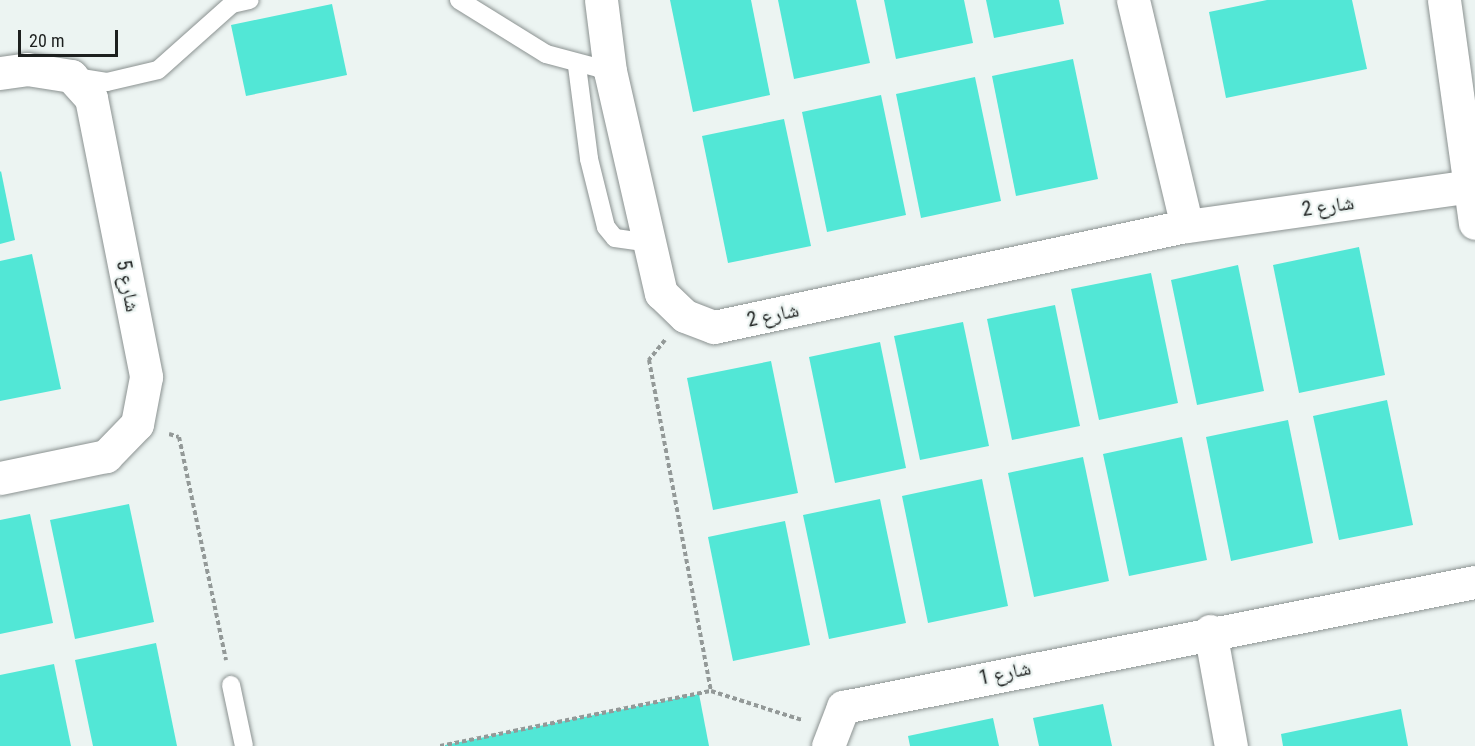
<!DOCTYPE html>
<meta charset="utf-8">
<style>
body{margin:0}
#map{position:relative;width:1475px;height:746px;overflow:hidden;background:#ecf4f2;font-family:"Roboto Condensed","Noto Naskh Arabic",sans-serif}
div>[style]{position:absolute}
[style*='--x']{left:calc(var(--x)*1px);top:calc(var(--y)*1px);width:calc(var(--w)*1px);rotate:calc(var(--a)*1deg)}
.building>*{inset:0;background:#52e7d6}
.path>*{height:4px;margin-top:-2px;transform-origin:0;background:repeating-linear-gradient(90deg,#939998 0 4.5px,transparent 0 7.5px)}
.roads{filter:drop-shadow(0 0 2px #8b9291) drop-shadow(0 0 2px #8b9291)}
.lane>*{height:18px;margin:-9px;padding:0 9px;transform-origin:9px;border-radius:9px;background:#fff}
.street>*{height:33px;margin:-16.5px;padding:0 16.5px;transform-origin:16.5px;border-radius:16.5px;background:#fff}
.secondary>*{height:33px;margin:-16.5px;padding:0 16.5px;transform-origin:16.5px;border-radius:16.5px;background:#fff}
span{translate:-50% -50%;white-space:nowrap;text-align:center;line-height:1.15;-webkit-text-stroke:4.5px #ecf4f2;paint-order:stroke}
.street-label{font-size:20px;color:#1d201f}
.scale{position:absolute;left:18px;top:30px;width:100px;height:27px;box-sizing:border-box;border:3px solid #1d201f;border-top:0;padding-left:8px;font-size:18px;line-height:21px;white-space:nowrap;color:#1d201f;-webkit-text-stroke:4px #ecf4f2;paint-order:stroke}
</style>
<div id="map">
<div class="building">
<div style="clip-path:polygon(670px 0,751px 0,770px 95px,693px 112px)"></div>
<div style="clip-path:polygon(778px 0,856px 0,870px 63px,794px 79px)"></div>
<div style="clip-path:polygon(884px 0,964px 0,973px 43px,896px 59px)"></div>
<div style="clip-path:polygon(986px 0,1059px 0,1064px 24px,994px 38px)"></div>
<div style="clip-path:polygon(1267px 0,1352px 0,1367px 69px,1226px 98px,1209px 12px)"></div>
<div style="clip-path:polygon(332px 4px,347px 75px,246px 96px,231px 25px)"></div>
<div style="clip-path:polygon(1073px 59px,1098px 179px,1016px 196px,992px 76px)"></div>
<div style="clip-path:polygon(975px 77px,1001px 201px,921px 218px,896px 94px)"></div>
<div style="clip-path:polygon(881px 95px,906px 215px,827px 232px,802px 112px)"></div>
<div style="clip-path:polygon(784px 119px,811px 246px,728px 263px,702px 136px)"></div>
<div style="clip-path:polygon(1px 171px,15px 240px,0 244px,0 172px)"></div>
<div style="clip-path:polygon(1359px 247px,1385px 375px,1299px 393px,1273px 265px)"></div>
<div style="clip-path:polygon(32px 254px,61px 389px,0 401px,0 261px)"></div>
<div style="clip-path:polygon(1238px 265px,1264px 391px,1197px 405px,1171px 280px)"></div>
<div style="clip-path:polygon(1151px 273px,1178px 403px,1099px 420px,1071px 289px)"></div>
<div style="clip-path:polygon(1055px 305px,1080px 426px,1012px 440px,987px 319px)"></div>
<div style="clip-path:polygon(963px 322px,989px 446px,920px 460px,894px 336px)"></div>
<div style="clip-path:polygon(880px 342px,906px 468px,835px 483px,809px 357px)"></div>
<div style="clip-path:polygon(771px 361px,798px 493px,713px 510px,687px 378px)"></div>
<div style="clip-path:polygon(1387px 400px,1413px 525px,1339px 540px,1313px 416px)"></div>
<div style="clip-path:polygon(1288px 420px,1313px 543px,1231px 561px,1206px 437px)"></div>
<div style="clip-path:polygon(1182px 437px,1207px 560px,1129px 576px,1103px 454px)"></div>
<div style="clip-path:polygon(1083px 457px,1109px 581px,1034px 597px,1008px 473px)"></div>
<div style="clip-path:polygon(982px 479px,1008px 606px,928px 623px,902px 496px)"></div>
<div style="clip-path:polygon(880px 499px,906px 623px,829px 639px,803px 515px)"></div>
<div style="clip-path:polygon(129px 504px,154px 622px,75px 639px,50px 520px)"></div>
<div style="clip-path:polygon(30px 514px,53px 623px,0 634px,0 520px)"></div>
<div style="clip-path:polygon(785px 521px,810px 645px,733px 661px,708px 537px)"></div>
<div style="clip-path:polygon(156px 643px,177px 746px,93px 746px,75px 660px)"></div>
<div style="clip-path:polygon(54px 664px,71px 746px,0 746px,0 675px)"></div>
<div style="clip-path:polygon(699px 694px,709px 746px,445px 746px,445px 745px)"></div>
<div style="clip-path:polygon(1103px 704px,1112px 746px,1039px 746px,1033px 718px)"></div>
<div style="clip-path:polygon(1401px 709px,1408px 746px,1283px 746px,1281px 734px)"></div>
<div style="clip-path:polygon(993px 718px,999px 746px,910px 746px,908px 736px)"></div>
</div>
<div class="path">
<div style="--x:665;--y:340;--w:26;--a:129"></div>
<div style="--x:649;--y:360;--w:337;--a:79.4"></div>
<div style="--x:169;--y:434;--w:10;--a:17"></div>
<div style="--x:179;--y:437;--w:228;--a:78.1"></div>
<div style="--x:440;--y:746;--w:277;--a:-11.5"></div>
<div style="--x:711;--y:691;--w:96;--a:17.7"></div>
</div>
<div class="roads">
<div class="lane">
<div style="--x:459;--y:0;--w:102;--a:31.8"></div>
<div style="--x:546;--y:54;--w:66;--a:14.9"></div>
<div style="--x:577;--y:66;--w:94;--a:82.6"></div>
<div style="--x:589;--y:159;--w:70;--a:76"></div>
<div style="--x:606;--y:227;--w:14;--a:51"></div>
<div style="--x:615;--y:238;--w:34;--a:8"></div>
<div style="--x:75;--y:77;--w:32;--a:9"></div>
<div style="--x:107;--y:82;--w:52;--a:-13.2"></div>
<div style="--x:158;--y:70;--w:99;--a:-41.7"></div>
<div style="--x:232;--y:4;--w:18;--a:-13"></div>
<div style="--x:231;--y:685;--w:62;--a:78"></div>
</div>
<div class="street">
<div style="--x:601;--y:0;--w:72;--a:82.8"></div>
<div style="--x:610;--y:71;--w:228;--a:77.1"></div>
<div style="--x:661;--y:293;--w:33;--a:44"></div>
<div style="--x:685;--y:316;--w:31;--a:21"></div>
<div style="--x:714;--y:327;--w:484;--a:-12.1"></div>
<div style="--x:1187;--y:226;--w:286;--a:-8"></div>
<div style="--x:1133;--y:0;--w:232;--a:76.6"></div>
<div style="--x:0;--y:73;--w:27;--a:-8"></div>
<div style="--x:27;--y:69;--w:45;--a:9"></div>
<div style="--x:71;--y:76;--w:30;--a:48"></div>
<div style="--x:91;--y:98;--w:284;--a:78.8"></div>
<div style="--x:146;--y:377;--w:48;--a:100.8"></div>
<div style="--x:137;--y:424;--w:45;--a:134.1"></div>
<div style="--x:106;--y:456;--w:108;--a:168.3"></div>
<div style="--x:1210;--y:631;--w:117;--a:79.7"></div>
<div style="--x:828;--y:746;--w:42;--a:-69"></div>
<div style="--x:843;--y:707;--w:644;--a:-11.19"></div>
</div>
<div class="secondary">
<div style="--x:1444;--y:0;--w:225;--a:82.1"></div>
</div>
</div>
<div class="street-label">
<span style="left:1328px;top:206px;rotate:-8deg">شارع 2</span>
<span style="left:128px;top:286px;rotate:79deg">شارع 5</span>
<span style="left:773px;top:315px;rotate:-12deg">شارع 2</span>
<span style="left:1005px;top:673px;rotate:-12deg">شارع 1</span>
</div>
<div class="scale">20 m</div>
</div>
